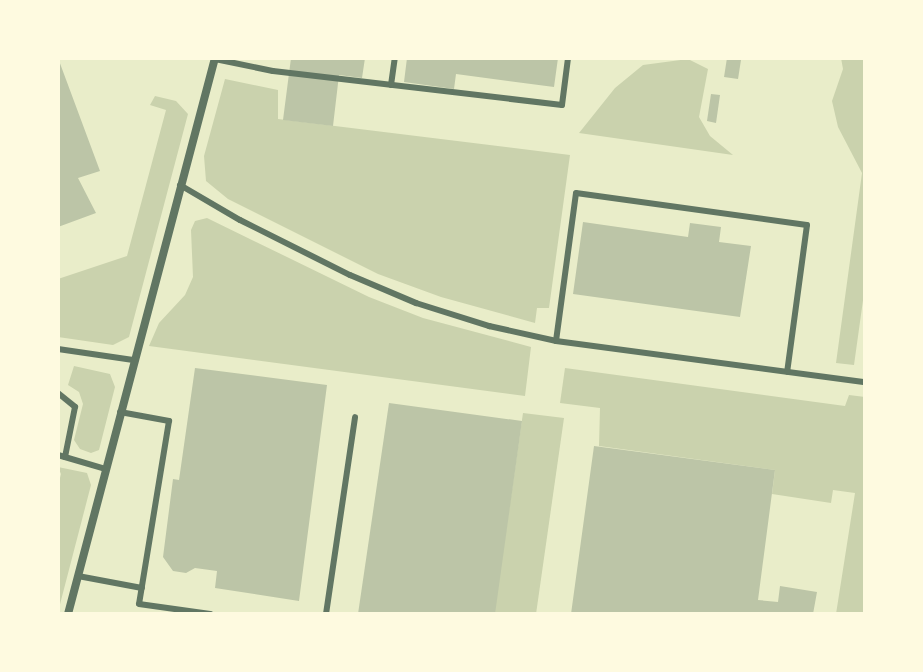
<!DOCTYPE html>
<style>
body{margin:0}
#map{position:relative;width:923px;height:672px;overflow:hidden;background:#e9edc9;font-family:Poppins,sans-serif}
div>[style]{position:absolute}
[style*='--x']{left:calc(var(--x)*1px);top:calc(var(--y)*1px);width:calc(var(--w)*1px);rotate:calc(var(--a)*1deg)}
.green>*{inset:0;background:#cad2ad}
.building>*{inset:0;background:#bcc5a7}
.service>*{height:6px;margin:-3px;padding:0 3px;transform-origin:3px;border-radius:3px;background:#617663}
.minor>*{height:8px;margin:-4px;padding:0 4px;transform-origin:4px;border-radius:4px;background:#617663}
span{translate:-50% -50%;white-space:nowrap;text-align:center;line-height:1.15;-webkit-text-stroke:8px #fefae0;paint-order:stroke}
.frame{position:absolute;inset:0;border:60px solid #fefae0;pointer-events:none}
</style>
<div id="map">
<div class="green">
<div style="clip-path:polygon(841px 58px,865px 58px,865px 286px,854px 365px,836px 363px,862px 173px,838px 127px,832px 101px,843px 69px)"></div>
<div style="clip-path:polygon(688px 59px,708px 69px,699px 117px,710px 136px,733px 155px,579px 133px,615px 88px,643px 65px)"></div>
<div style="clip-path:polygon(225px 79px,278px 90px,278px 119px,570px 155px,549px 308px,537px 308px,535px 323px,441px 297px,378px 274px,228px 199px,206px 181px,204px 156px)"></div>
<div style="clip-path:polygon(155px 96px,176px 101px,188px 114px,129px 337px,113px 345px,58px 337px,58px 279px,127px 256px,166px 110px,150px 105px)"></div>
<div style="clip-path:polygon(207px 218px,369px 297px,423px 318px,531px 347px,525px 396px,149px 346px,159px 323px,185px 295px,193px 277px,191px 230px,195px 221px)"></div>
<div style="clip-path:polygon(74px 366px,110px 374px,115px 387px,99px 450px,91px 453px,80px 449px,74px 440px,83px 404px,79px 392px,68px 385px)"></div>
<div style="clip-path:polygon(565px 368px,845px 406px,849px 395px,865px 397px,865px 614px,836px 614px,855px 493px,833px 490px,831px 503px,772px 494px,775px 470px,599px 446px,600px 408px,560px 403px)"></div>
<div style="clip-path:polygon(523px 413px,564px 418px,536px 614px,494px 614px)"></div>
<div style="clip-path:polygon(58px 467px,87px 473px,91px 485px,58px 612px,58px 486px,61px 474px)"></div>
</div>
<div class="building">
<div style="clip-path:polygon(58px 58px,100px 171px,78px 178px,96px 213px,58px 227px)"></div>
<div style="clip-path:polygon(291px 58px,365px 58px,362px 78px,339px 75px,333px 126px,283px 120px)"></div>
<div style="clip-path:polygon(407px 58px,558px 58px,554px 87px,456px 74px,454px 89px,404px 82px)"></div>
<div style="clip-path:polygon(727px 58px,741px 60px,738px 79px,724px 77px)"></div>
<div style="clip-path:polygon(711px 94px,720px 95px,716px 123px,707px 121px)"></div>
<div style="clip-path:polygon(583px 222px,688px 237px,690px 223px,721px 227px,719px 242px,751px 246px,740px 317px,573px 294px)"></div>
<div style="clip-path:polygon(195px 368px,327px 385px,299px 601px,215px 588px,217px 571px,195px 568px,186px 573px,173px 571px,163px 557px,173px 479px,179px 480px)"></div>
<div style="clip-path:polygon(389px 403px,522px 421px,495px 614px,358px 614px)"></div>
<div style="clip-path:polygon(594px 446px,775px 470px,758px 600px,778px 602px,780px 586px,817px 592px,813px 614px,571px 614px)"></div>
</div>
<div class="service">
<div style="--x:215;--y:59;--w:59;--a:11.7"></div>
<div style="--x:273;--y:71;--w:291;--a:6.7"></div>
<div style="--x:562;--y:105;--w:47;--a:-82.7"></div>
<div style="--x:391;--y:85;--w:27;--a:-82"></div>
<div style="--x:180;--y:185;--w:69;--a:30.3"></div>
<div style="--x:240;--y:220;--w:123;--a:26.6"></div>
<div style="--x:350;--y:275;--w:72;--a:23"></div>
<div style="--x:416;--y:303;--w:77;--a:17.5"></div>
<div style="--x:489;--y:326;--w:69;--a:12.6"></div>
<div style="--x:556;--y:341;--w:312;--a:7.6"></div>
<div style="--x:556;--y:341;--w:149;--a:-82.3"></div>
<div style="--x:576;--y:193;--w:233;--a:7.9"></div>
<div style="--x:807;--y:225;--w:148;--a:97.7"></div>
<div style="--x:58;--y:349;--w:76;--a:8.3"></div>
<div style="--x:58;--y:393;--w:22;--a:39"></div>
<div style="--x:75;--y:407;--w:51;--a:101.3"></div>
<div style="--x:120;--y:412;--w:50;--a:10.4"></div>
<div style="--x:169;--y:421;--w:185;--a:99.3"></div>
<div style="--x:139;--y:604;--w:72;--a:8"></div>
<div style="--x:58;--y:455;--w:50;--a:16.3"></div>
<div style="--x:78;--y:576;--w:65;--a:10.6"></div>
<div style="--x:326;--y:614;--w:199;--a:-81.6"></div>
</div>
<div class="minor">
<div style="--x:68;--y:614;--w:575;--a:-75.19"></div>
</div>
<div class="frame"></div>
</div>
